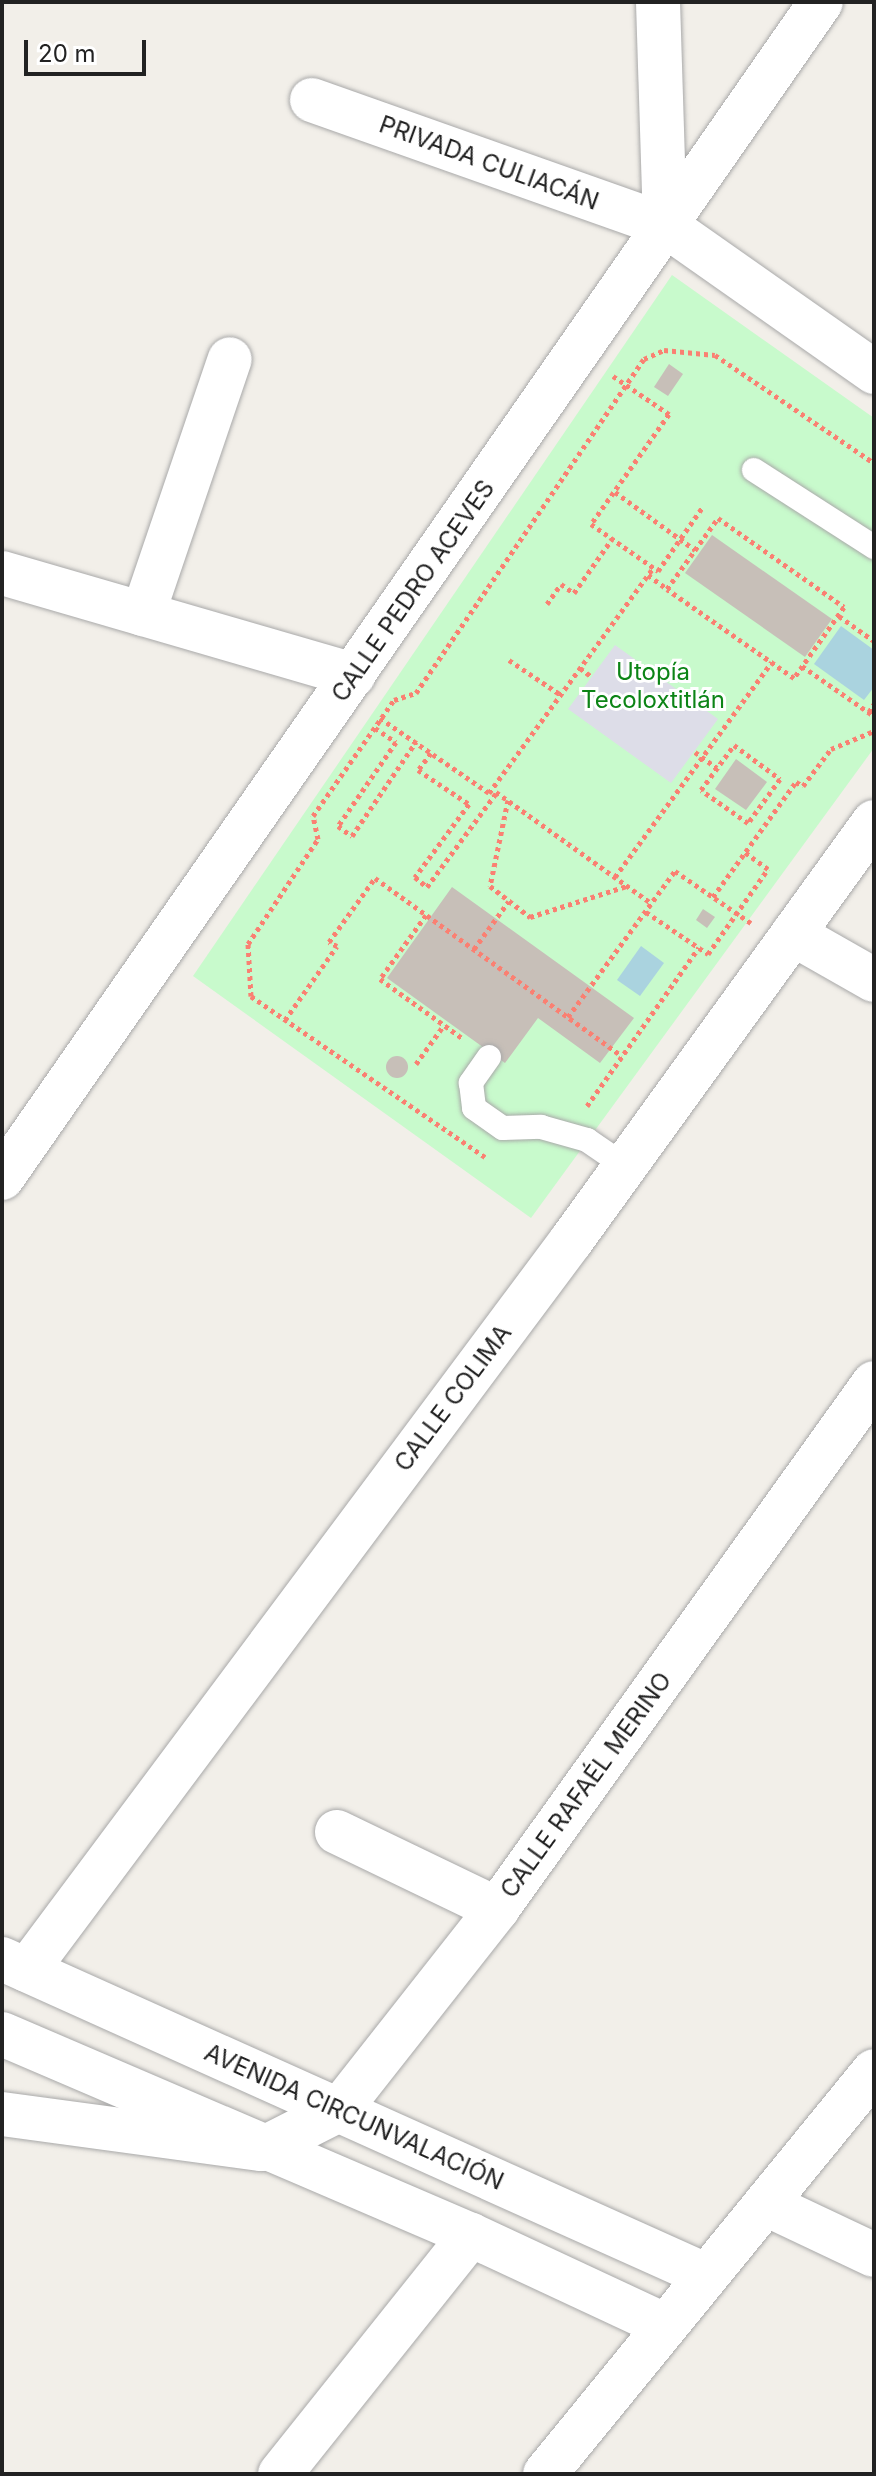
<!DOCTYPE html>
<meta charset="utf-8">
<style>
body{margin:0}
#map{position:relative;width:876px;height:2476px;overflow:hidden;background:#f2efe9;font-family:Inter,sans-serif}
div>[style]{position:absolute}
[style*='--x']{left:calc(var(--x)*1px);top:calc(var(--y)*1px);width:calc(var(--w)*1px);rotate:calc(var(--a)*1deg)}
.park>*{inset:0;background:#c8facc}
.plaza>*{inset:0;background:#dddde8}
.water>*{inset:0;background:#aad3df}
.building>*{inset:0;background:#c7bfb8}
.round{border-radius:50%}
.path>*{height:5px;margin-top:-2.5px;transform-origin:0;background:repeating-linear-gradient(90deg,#fa8072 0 4px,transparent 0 8px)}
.roads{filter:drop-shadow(0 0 2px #a9a9a9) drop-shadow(0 0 2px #a9a9a9)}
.service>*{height:24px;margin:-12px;padding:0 12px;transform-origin:12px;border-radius:12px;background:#fff}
.minor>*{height:44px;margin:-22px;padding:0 22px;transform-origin:22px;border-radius:22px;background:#fff}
.tertiary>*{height:44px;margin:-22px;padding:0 22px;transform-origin:22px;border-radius:22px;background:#fff}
span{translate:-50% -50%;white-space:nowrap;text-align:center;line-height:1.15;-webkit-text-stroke:6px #fff;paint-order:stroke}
.street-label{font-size:24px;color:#222}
.park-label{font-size:24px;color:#0c8416}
.frame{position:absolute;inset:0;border:4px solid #222;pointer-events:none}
.scale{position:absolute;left:24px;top:40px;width:122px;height:36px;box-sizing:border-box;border:4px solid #222;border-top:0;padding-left:10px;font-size:24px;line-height:28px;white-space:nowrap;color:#222;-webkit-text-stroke:6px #fff;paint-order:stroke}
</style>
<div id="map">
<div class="park">
<div style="clip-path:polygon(672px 275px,874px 418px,874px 748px,531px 1218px,193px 976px)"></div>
</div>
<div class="plaza">
<div style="clip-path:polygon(615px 645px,718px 719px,671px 783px,568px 709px)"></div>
</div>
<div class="water">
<div style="clip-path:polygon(841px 626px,874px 650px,874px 687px,864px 700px,814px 664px)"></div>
<div style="clip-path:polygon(641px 946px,664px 963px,640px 996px,617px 980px)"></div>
</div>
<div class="building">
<div style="clip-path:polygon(669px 364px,683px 374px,668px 396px,654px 387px)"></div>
<div style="clip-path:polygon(712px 535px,832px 619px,805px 657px,685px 573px)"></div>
<div style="clip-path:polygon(736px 759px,767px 782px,746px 810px,715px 789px)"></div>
<div style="clip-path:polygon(452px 887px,634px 1018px,600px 1063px,538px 1018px,505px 1063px,387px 978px)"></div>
<div style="clip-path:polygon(703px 909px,715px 917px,707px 928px,696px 920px)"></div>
<div class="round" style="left:386px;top:1056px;width:22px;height:22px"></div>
</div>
<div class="path">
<div style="--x:613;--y:376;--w:68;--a:34.2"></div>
<div style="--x:669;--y:414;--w:135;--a:125.3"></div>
<div style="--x:591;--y:524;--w:82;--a:35"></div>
<div style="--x:658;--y:571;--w:77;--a:-55.1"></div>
<div style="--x:615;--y:492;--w:99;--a:35.9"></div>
<div style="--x:718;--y:518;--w:154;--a:35.2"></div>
<div style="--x:844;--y:607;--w:87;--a:125.2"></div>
<div style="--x:794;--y:678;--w:155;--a:-145"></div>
<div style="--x:667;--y:589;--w:87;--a:-54.3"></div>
<div style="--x:648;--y:575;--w:24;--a:36"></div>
<div style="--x:547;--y:604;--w:24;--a:-55"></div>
<div style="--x:561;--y:584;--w:16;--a:35"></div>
<div style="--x:574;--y:593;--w:66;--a:-54.9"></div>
<div style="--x:839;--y:616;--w:43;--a:35.5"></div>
<div style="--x:509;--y:660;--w:63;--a:33.9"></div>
<div style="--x:802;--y:666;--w:88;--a:34.8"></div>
<div style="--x:580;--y:668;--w:15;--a:37"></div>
<div style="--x:869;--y:712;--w:9;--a:-58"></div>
<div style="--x:380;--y:718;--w:132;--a:34.5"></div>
<div style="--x:489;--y:793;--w:278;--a:-53.9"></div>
<div style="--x:375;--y:728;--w:25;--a:34"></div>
<div style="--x:396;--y:742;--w:102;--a:124.6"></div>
<div style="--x:338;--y:826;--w:17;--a:36"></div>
<div style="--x:352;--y:836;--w:114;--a:-55.8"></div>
<div style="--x:734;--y:745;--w:57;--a:36.5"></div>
<div style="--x:780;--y:779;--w:54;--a:126"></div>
<div style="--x:748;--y:823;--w:57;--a:-144.9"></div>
<div style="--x:701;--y:790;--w:56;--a:-53.7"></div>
<div style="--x:695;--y:752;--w:27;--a:36"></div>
<div style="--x:431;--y:753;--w:21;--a:127"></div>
<div style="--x:418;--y:770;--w:61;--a:33.7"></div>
<div style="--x:469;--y:804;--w:91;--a:126.5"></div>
<div style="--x:415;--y:877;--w:16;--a:40"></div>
<div style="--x:427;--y:887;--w:118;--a:-53.6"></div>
<div style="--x:496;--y:792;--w:191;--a:35.6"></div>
<div style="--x:508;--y:800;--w:88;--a:101.8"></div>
<div style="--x:490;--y:886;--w:51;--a:37.8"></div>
<div style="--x:530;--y:917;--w:102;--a:-17.7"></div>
<div style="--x:615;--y:877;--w:266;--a:-53.9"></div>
<div style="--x:713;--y:897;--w:142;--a:-54.2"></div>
<div style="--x:796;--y:782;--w:8;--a:30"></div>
<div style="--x:803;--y:786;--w:46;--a:-52.9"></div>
<div style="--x:831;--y:749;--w:47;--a:-22.7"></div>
<div style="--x:646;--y:912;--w:75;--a:34.1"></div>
<div style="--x:708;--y:954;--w:104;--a:-54.8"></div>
<div style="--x:768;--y:869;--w:29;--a:-144"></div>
<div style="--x:426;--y:915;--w:79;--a:125.7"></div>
<div style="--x:380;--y:979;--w:101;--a:35.7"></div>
<div style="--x:474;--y:949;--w:59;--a:-53.9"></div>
<div style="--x:568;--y:1017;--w:181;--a:-53.8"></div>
<div style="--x:675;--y:871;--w:92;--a:34.4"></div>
<div style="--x:285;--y:1020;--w:90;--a:-54.9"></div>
<div style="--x:337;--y:946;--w:9;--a:-153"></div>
<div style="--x:329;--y:942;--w:79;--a:-54.3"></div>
<div style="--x:375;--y:878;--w:304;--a:35.8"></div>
<div style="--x:416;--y:1064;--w:48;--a:-54.3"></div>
<div style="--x:587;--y:1106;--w:194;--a:-54.8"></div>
<div style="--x:485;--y:1157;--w:284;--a:-145.5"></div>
<div style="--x:251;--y:996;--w:52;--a:-93.3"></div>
<div style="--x:248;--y:944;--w:126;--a:-56.3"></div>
<div style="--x:318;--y:839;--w:24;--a:-102"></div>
<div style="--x:313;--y:816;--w:141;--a:-55.1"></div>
<div style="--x:394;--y:700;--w:23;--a:-18"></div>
<div style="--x:416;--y:693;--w:404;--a:-55.7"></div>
<div style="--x:644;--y:359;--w:22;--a:-24"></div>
<div style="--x:664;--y:350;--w:51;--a:5.6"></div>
<div style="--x:715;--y:355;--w:192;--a:34.2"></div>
</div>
<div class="roads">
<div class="service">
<div style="--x:754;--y:470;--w:143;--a:32.7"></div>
<div style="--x:489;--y:1057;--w:32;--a:125"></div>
<div style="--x:471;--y:1083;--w:25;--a:83"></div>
<div style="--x:474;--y:1108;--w:35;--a:35"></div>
<div style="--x:503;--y:1128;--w:38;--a:-2"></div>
<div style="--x:541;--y:1127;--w:48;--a:15.8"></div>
<div style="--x:587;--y:1140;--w:46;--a:34.4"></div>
</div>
<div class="minor">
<div style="--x:658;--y:2;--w:223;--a:88.2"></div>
<div style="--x:312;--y:100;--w:374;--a:19.5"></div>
<div style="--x:665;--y:225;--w:256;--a:35.1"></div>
<div style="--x:2;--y:573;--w:366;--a:16.2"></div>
<div style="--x:143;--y:614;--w:269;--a:-71.2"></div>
<div style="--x:793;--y:934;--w:93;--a:29.6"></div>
<div style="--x:2;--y:1178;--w:1433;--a:-55.15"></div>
<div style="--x:337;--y:1832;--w:178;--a:25.7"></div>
<div style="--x:27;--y:1970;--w:910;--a:-53.27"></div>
<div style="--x:571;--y:1241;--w:517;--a:-54.13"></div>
<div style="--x:2;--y:2114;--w:262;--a:7.7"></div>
<div style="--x:262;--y:2149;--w:86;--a:-26.9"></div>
<div style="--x:339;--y:2110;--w:256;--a:-51.8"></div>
<div style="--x:497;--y:1909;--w:647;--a:-54.37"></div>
<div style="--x:766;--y:2204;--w:119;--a:25.3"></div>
<div style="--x:280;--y:2474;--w:306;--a:-51.4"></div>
</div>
<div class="tertiary">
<div style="--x:2;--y:1959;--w:771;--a:24.2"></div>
<div style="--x:2;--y:2034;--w:510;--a:23.2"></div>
<div style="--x:471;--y:2235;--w:213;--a:25"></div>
<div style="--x:545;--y:2474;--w:520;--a:-50.77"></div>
</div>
</div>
<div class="street-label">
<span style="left:489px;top:163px;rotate:20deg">PRIVADA CULIACÁN</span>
<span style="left:413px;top:591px;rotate:-55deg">CALLE PEDRO ACEVES</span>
<span style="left:453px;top:1398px;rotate:-53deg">CALLE COLIMA</span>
<span style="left:586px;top:1785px;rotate:-54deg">CALLE RAFAÉL MERINO</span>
<span style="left:354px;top:2117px;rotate:24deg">AVENIDA CIRCUNVALACIÓN</span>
</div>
<div class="park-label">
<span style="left:653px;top:686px">Utopía<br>Tecoloxtitlán</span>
</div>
<div class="frame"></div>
<div class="scale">20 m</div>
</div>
